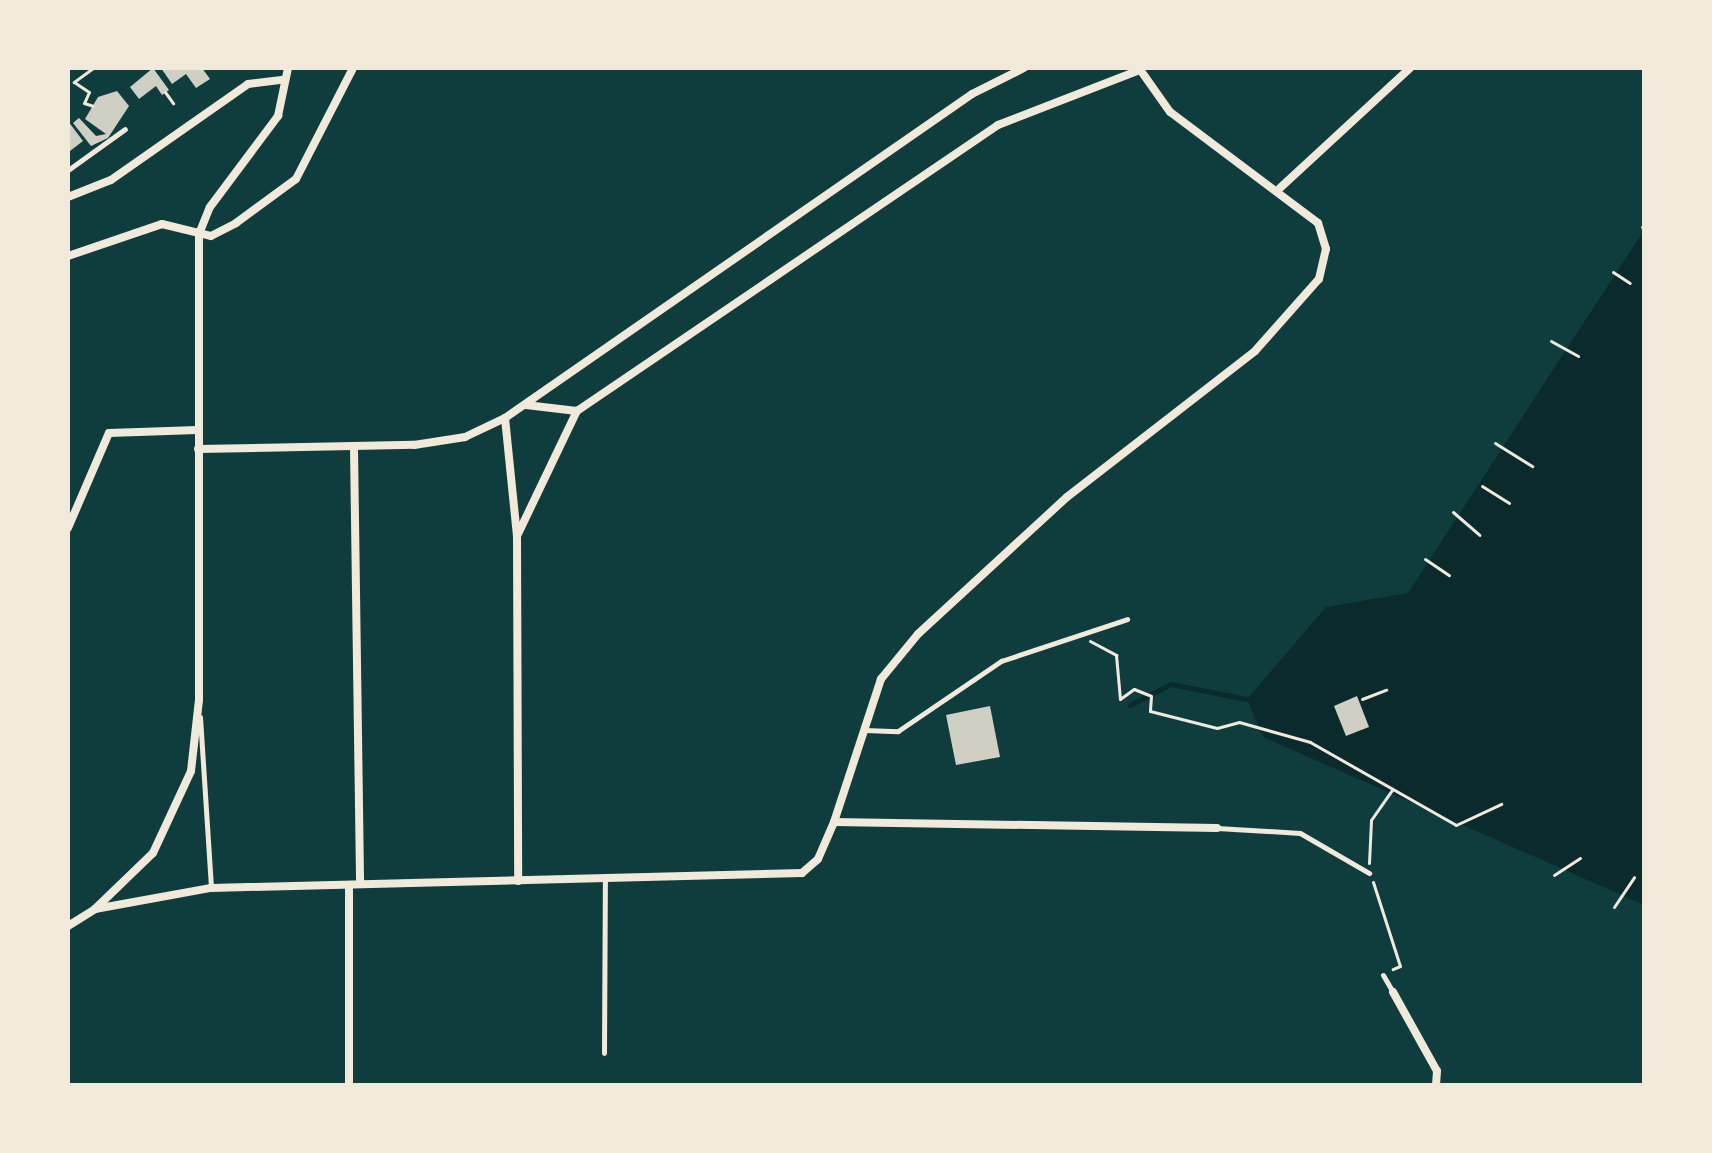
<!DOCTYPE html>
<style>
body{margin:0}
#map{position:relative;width:1712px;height:1153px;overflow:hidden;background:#0f3d3e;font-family:Manrope,sans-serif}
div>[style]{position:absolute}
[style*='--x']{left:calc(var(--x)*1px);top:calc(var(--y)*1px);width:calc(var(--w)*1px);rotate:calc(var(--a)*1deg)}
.water>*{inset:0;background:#0a2a2b}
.stream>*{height:5px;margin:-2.5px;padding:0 2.5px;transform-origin:2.5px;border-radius:2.5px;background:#0a2a2b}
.building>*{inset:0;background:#cfcfc3}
.path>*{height:3px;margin:-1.5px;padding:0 1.5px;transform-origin:1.5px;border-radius:1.5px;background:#f1e9da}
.service>*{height:5px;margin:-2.5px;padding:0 2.5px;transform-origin:2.5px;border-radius:2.5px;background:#f1e9da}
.minor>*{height:8px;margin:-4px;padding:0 4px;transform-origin:4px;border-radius:4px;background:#f1e9da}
span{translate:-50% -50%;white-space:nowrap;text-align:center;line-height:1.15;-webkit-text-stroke:8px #f1e9da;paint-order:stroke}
.frame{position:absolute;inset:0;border:70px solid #f1e9da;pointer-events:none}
</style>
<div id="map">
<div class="water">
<div style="clip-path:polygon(1644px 230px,1644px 905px,1263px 737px,1247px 699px,1326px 607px,1408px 593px)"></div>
</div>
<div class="stream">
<div style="--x:1130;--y:705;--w:46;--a:-27.1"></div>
<div style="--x:1171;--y:684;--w:77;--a:11.2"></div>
</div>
<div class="building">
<div style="clip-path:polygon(153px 68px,169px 90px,162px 95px,156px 86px,139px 99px,130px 87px)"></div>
<div style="clip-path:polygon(161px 68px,202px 68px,210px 79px,196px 88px,186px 74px,172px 84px)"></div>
<div style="clip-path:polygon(117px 91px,129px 106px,108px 138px,91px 146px,73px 123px,79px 118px,96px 136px,106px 134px,85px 119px,98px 97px)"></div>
<div style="clip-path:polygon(68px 121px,83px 141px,70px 151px,68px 148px)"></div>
<div style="clip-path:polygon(1357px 696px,1369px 727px,1346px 736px,1334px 706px)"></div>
<div style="clip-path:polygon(990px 706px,1000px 757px,956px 765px,946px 715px)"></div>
</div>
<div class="path">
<div style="--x:93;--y:68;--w:24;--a:144"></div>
<div style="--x:74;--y:82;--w:18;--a:34"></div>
<div style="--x:89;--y:92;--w:12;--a:114"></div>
<div style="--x:84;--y:103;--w:9;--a:18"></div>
<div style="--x:165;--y:92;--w:14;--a:54"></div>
<div style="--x:1642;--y:227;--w:2;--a:27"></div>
<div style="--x:1613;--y:272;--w:20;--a:33"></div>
<div style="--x:1551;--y:341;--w:31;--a:29"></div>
<div style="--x:1495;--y:443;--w:44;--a:31.9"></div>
<div style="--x:1482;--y:486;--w:32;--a:32"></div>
<div style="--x:1453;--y:512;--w:35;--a:41"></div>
<div style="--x:1425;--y:559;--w:29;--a:34"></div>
<div style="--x:1090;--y:641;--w:30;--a:28"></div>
<div style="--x:1116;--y:655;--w:44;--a:84.8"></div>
<div style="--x:1120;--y:699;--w:17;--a:-36"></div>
<div style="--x:1134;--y:689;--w:18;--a:22"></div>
<div style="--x:1151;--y:696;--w:15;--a:94"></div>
<div style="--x:1150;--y:711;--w:69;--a:14.2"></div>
<div style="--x:1217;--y:728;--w:23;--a:-15"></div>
<div style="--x:1239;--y:722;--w:74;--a:15.7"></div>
<div style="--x:1310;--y:742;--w:168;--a:29.6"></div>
<div style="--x:1456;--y:825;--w:50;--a:-25"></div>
<div style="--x:1362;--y:699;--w:26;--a:-21"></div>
<div style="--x:1369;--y:863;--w:43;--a:-87.3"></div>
<div style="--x:1371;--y:820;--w:37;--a:-55"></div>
<div style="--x:1554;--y:875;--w:31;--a:-33"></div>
<div style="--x:1373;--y:882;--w:88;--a:72.2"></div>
<div style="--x:1400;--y:966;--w:8;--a:157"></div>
<div style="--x:1614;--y:907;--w:36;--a:-56"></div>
</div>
<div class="service">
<div style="--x:68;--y:170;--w:70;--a:-35.7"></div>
<div style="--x:200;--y:717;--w:171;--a:86.3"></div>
<div style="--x:864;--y:730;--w:34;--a:2"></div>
<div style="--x:898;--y:731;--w:125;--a:-34.2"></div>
<div style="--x:1001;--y:661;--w:133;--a:-18.4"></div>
<div style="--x:1217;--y:828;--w:83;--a:3.4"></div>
<div style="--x:1300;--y:833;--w:80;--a:30.1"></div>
<div style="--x:1383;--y:975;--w:20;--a:60"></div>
<div style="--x:604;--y:1053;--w:172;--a:-89.7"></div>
</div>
<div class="minor">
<div style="--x:1280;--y:188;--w:177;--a:-42.7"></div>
<div style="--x:68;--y:197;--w:46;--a:-21.6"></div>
<div style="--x:111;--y:180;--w:167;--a:-35"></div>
<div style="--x:248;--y:84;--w:34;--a:-7"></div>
<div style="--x:68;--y:256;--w:99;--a:-18.8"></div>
<div style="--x:162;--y:224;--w:50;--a:13.8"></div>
<div style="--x:211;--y:236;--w:28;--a:-27"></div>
<div style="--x:236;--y:223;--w:74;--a:-36.3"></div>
<div style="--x:296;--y:179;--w:125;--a:-62.8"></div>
<div style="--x:526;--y:405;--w:51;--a:6.7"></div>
<div style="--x:505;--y:418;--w:119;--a:84.2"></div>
<div style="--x:517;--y:536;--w:345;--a:89.8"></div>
<div style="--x:354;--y:448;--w:436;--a:89.2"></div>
<div style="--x:198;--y:449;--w:216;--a:-1.1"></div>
<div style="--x:414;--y:445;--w:52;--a:-8.9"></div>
<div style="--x:465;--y:437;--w:44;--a:-25.4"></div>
<div style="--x:505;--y:418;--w:568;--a:-34.75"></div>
<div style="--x:972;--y:94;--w:58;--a:-26.6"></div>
<div style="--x:68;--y:528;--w:103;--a:-66.7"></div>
<div style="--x:109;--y:433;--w:88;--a:-2"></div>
<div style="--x:517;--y:536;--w:139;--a:-64.4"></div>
<div style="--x:577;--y:411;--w:509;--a:-34.19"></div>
<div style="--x:998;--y:125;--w:152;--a:-21.2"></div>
<div style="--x:834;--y:822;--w:383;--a:0.9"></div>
<div style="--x:349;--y:885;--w:200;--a:90"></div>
<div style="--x:96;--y:908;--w:79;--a:-44"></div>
<div style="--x:153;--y:853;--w:90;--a:-65.1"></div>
<div style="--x:191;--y:771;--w:71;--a:-83.6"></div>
<div style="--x:199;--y:700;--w:466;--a:-90"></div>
<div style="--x:199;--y:234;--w:29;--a:-68"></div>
<div style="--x:210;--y:207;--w:114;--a:-53.2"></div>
<div style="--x:278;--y:116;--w:49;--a:-78.2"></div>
<div style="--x:68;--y:926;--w:32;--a:-32"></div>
<div style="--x:95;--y:909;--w:118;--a:-10.3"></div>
<div style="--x:211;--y:888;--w:591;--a:-1.45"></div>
<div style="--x:802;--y:873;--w:21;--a:-41"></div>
<div style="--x:818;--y:859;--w:40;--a:-66.6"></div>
<div style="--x:834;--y:822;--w:151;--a:-71.8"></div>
<div style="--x:881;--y:679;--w:58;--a:-50.6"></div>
<div style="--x:918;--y:634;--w:202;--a:-42.6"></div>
<div style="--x:1067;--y:497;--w:238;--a:-37.8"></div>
<div style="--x:1255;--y:351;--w:96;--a:-48.4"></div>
<div style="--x:1319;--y:279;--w:31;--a:-77"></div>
<div style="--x:1326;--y:249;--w:27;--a:-107"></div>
<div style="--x:1318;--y:223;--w:185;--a:-143.1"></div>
<div style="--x:1170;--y:112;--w:54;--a:-125.2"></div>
<div style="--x:1393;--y:992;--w:90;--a:60.9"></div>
<div style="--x:1437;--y:1071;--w:14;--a:94"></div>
</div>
<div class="frame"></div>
</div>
